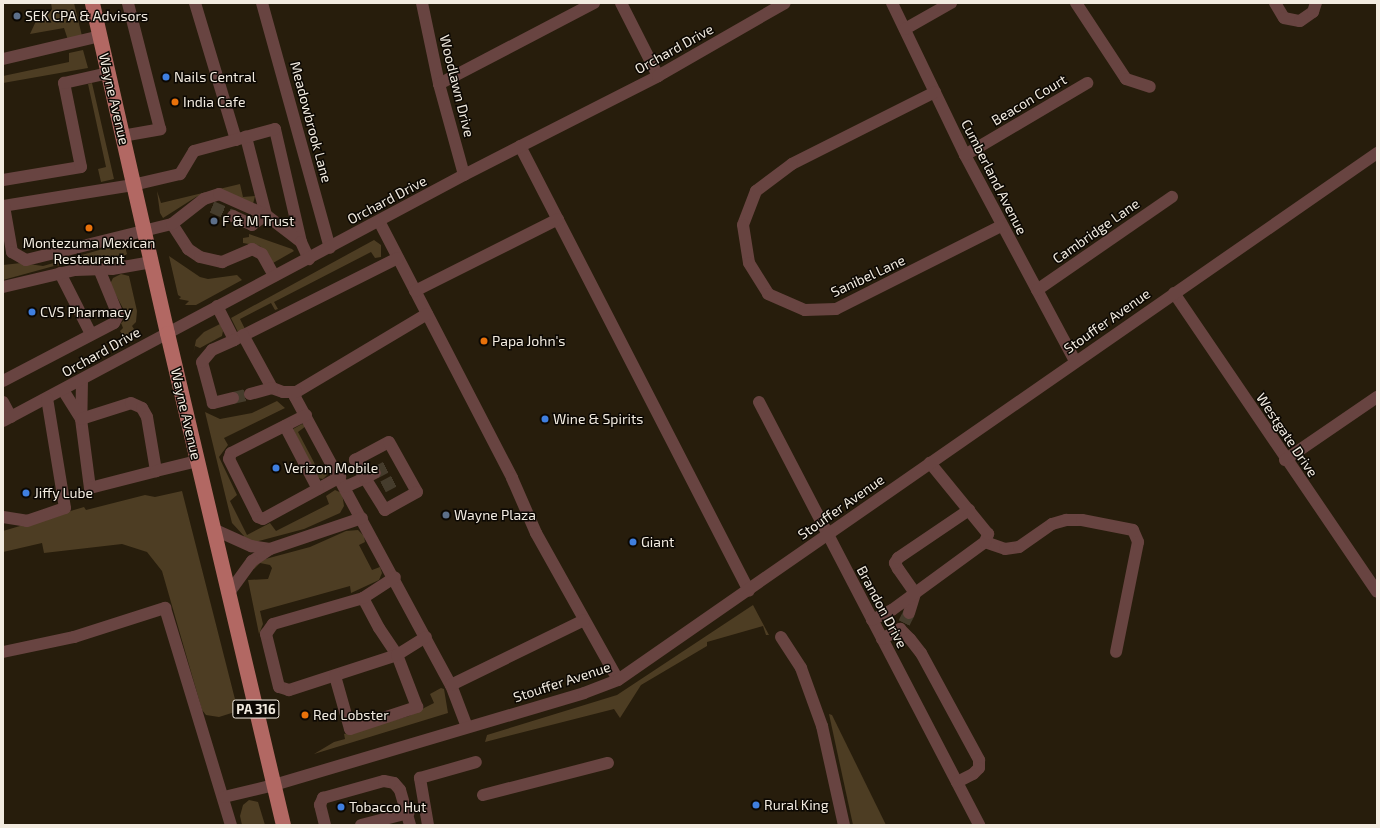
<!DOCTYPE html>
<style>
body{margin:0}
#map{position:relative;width:1380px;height:828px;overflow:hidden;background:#271d0c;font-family:"Exo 2",sans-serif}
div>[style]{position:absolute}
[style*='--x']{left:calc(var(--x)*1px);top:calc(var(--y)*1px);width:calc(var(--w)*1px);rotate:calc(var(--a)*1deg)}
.green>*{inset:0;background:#4d3d23}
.minor-tunnel>*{height:12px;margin-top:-6px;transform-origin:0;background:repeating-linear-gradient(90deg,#453c2c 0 12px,transparent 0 18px)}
.minor>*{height:12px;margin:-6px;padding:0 6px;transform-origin:6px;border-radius:6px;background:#684441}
.major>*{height:15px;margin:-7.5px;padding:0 7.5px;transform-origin:7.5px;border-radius:7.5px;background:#b26863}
.dots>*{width:11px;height:11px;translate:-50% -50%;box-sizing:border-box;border:2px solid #0c0803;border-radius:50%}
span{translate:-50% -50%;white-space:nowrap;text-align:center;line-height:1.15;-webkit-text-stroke:3px #0c0803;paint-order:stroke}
.shield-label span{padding:1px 3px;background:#0c0803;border:1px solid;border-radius:3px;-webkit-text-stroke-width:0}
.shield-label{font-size:13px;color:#f2ebe0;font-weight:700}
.poi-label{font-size:14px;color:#f2ebe0}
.left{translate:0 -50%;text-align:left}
.street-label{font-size:14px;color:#f2ebe0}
.frame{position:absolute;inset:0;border:4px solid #f2ebe0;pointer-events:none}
</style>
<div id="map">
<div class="green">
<div style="clip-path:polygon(51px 3px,74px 3px,82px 36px,68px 40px,64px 28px,30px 34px,36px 21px,45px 18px,52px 9px)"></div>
<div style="clip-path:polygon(83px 50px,88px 68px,3px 83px,3px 76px,69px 62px,69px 53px)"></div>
<div style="clip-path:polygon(92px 83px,114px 179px,101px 182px,98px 169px,106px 167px,88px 84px)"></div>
<div style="clip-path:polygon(240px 184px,243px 197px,255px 196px,253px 204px,211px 192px,196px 197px,163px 218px,160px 213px,157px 191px,161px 203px)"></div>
<div style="clip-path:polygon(249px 234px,292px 249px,294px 251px,273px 263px,260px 246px,243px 243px,243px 238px,249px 237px)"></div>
<div style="clip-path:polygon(374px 240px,381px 245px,381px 257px,375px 258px,371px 252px,274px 302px,278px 309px,275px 310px,271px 303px,240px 319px,245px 329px,238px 332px,231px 318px)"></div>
<div style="clip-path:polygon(124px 243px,127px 254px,119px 260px,54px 266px,3px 280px,3px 265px,21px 263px,43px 266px)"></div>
<div style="clip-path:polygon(169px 256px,200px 277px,208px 279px,237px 275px,242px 280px,196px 305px,185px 305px,189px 301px,179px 299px,181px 297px,178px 295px)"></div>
<div style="clip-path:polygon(121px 274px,129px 276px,137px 311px,136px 322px,132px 326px,134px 329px,124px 337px,120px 331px,123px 328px,121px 323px,125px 320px,125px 312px,110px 284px,113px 278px)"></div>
<div style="clip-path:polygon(220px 324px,223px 331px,222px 336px,200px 348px,195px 346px,193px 355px,196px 340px,204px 332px)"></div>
<div style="clip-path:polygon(277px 401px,285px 408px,224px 438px,228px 445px,219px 457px,237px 495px,230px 501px,247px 535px,270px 523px,276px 531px,329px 504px,326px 496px,335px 490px,342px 493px,344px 506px,340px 513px,304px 529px,255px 542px,243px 538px,244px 536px,232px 523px,205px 412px,220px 419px,252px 413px)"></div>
<div style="clip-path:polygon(302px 424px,306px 426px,298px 432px,317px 468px,319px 471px,327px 467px,330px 472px,323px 479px,317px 478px,293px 429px)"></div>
<div style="clip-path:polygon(182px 491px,238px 711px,219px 717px,206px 715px,202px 710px,162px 571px,147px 552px,122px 544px,44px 553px,42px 543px,3px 552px,3px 531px,84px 507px,86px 510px,145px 495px,155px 497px)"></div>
<div style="clip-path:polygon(358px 530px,364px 536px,365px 542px,359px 545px,372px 570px,380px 567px,382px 573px,379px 580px,351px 593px,350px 586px,260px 611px,263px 624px,259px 634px,248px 580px,268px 579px,272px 568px,270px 565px,260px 563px,254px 569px,249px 569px,258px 561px,310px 547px,346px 531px)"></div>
<div style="clip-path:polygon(753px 605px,769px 635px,766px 635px,763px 626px,707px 642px,707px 646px,641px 685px,620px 718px,614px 709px,485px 742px,487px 735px,617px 695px)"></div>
<div style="clip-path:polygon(441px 688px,444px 689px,448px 713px,314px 754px,334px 742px,345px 739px,344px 734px,409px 716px,424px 708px,434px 703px,430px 694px)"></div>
<div style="clip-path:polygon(829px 714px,832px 715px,886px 825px,853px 825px)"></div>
<div style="clip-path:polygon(249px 800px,258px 802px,265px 825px,242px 825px,240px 816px,243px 805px)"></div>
</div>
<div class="minor-tunnel">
<div style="--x:212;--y:207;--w:23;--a:23"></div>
<div style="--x:233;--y:398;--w:17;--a:-13"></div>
<div style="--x:375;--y:473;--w:17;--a:-28"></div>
<div style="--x:383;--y:487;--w:17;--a:-28"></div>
<div style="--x:904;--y:623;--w:11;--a:-63"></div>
</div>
<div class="minor">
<div style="--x:195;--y:3;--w:143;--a:73.3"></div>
<div style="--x:262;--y:3;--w:254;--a:74.5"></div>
<div style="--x:422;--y:3;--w:83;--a:78.1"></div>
<div style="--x:439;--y:84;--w:94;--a:74.6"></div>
<div style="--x:621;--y:3;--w:82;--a:63.1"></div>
<div style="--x:892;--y:3;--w:169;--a:64.3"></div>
<div style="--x:965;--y:155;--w:234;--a:61.9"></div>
<div style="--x:1076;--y:3;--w:91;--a:56.7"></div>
<div style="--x:1126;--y:79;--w:25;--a:18"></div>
<div style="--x:1275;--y:3;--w:17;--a:59"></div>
<div style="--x:1284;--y:18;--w:16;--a:11"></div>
<div style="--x:1300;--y:21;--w:16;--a:-35"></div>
<div style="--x:1313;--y:12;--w:9;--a:-72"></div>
<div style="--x:905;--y:29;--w:53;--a:-29.5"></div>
<div style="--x:3;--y:59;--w:100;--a:-13.3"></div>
<div style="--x:439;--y:84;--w:175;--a:-27.6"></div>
<div style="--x:935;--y:92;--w:160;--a:153.3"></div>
<div style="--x:792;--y:164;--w:45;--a:143.1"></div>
<div style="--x:756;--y:191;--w:36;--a:111"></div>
<div style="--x:743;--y:225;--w:38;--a:81"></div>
<div style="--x:749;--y:263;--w:36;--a:58"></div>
<div style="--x:768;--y:294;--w:40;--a:23.4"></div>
<div style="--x:805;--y:310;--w:31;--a:-2"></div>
<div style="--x:836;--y:309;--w:185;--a:-26.7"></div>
<div style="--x:122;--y:136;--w:39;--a:-10"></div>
<div style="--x:160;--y:129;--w:130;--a:-104.3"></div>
<div style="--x:520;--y:146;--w:500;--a:62.77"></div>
<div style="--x:965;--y:155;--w:142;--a:-30.5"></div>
<div style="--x:3;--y:180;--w:79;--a:-9.5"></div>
<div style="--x:81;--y:167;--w:86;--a:-101.4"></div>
<div style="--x:64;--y:83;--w:45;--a:-12.8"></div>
<div style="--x:233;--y:216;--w:21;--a:25"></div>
<div style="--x:252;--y:225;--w:17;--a:-36"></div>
<div style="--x:266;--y:215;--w:81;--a:-104.4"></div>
<div style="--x:379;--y:221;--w:289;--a:62.6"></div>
<div style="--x:512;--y:478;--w:60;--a:66.4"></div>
<div style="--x:536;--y:533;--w:168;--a:60.8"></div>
<div style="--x:172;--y:224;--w:30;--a:57"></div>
<div style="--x:188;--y:249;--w:14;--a:34"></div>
<div style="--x:200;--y:257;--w:23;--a:13"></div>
<div style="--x:222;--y:262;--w:33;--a:-23"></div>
<div style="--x:252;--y:249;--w:11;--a:27"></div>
<div style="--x:262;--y:254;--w:25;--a:61"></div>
<div style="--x:301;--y:242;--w:116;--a:-103"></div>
<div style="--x:275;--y:129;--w:84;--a:164.8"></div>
<div style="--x:194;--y:151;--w:27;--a:121"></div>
<div style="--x:180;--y:174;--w:48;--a:166.8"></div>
<div style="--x:133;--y:185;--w:131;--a:170.8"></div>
<div style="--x:4;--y:206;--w:47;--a:80.1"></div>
<div style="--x:12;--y:252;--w:16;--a:30"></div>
<div style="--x:26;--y:260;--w:150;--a:-13.9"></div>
<div style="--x:172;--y:224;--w:41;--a:-38"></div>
<div style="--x:204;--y:199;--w:16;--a:-18"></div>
<div style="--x:219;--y:194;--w:51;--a:24.1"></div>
<div style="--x:266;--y:215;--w:44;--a:37.6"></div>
<div style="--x:301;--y:242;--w:19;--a:65"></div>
<div style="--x:60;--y:273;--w:68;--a:63.1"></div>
<div style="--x:3;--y:287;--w:74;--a:-13.3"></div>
<div style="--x:75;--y:270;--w:37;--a:-2"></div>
<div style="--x:112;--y:269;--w:39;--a:-10"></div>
<div style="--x:1037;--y:290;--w:164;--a:-34.6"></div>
<div style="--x:415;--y:291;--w:160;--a:-26.7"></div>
<div style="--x:1174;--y:293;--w:361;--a:55.8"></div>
<div style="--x:217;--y:306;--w:38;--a:63"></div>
<div style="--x:234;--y:340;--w:183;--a:-26.6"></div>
<div style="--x:427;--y:314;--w:152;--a:149.2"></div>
<div style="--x:296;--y:392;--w:5;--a:101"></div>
<div style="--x:295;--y:397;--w:328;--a:61.6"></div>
<div style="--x:451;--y:685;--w:45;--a:69.1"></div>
<div style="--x:243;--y:335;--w:60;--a:61.3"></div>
<div style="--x:272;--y:388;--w:12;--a:20"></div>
<div style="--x:283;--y:392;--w:13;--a:0"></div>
<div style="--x:82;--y:380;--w:39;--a:91"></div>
<div style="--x:81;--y:419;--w:70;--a:82.6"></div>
<div style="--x:90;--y:488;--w:68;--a:-14.4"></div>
<div style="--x:3;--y:381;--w:125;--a:-27.6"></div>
<div style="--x:114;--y:323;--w:9;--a:-63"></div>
<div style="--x:118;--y:315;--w:50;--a:-112.4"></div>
<div style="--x:63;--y:390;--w:34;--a:58"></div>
<div style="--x:250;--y:394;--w:23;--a:-15"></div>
<div style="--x:233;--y:398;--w:21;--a:166"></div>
<div style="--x:213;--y:403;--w:42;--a:-105"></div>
<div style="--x:202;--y:362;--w:16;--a:-50"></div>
<div style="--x:212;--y:350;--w:24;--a:-24"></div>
<div style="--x:3;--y:402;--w:17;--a:62"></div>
<div style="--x:759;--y:402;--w:477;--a:62.5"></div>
<div style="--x:306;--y:415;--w:84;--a:153.1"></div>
<div style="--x:231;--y:453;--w:6;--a:108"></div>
<div style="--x:229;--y:459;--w:65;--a:63.4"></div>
<div style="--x:258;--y:517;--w:5;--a:22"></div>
<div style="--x:263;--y:519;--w:88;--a:-28.6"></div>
<div style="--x:81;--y:419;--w:52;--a:-17.7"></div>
<div style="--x:131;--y:403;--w:12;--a:24"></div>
<div style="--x:142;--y:408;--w:10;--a:61"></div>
<div style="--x:147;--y:417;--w:55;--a:80.5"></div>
<div style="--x:156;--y:471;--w:42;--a:-13.7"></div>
<div style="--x:3;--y:421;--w:523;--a:-28.09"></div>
<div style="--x:464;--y:175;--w:218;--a:-27"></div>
<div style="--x:658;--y:76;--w:146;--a:-29.9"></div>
<div style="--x:285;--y:426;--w:71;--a:62.4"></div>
<div style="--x:1285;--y:460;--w:112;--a:-34.4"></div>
<div style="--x:345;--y:487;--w:22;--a:-24"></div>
<div style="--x:365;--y:478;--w:21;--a:-119"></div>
<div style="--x:355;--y:460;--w:38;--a:-28"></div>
<div style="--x:389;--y:442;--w:57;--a:60.8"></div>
<div style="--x:417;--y:492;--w:37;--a:151"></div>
<div style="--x:385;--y:510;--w:38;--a:-122"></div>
<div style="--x:365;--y:478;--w:11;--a:-27"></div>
<div style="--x:3;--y:517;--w:24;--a:9"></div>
<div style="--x:27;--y:521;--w:40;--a:-18.9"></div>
<div style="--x:65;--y:508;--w:111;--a:-99.3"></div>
<div style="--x:213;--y:529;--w:42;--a:24.1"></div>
<div style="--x:251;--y:546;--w:19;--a:9"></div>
<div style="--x:270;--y:549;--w:22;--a:146"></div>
<div style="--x:252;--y:561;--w:41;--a:126"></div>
<div style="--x:985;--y:542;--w:21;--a:19"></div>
<div style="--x:1005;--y:549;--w:14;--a:-8"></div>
<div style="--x:1019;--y:547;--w:40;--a:-34.9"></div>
<div style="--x:1052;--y:524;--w:15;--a:-16"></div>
<div style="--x:1066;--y:520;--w:16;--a:0"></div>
<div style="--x:1082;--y:520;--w:52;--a:11.1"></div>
<div style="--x:1133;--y:530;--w:13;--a:67"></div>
<div style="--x:1138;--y:542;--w:112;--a:101.3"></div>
<div style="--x:270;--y:549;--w:97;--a:-18.6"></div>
<div style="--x:363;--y:598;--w:34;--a:62"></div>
<div style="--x:379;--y:628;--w:32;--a:56"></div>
<div style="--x:397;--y:655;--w:114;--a:162"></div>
<div style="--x:289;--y:690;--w:10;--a:-163"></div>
<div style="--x:279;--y:687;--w:55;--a:-103.8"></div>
<div style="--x:266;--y:634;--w:12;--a:-55"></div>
<div style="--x:273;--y:624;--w:94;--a:-16.1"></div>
<div style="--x:363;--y:598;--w:38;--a:-33"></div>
<div style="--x:909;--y:613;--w:21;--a:-73"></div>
<div style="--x:915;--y:593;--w:29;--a:-125"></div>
<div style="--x:898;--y:569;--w:7;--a:-117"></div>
<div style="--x:895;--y:563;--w:6;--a:-59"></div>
<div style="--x:898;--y:558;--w:86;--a:-34.1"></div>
<div style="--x:872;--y:620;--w:22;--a:-27"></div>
<div style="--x:892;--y:610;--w:115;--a:-36.2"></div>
<div style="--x:985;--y:542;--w:9;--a:-69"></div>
<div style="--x:988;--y:534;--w:92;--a:-129.2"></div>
<div style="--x:781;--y:637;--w:37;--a:57"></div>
<div style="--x:801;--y:668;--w:62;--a:70.1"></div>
<div style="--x:822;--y:726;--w:101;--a:77.5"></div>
<div style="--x:882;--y:639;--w:21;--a:-29"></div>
<div style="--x:900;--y:629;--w:14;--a:45"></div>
<div style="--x:910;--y:639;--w:18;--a:52"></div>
<div style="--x:921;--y:653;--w:122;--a:61.5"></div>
<div style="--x:979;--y:760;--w:8;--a:90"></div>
<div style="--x:979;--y:768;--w:8;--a:135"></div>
<div style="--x:973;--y:774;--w:18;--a:153"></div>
<div style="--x:3;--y:652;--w:73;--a:-11.9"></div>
<div style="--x:74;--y:637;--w:96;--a:-17.7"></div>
<div style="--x:165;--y:608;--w:227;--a:73.1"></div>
<div style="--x:335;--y:676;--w:55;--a:74.2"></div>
<div style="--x:350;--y:729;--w:71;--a:-18.2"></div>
<div style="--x:417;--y:707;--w:56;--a:-111"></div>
<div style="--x:397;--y:655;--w:34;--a:-32"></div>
<div style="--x:451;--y:685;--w:148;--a:-26"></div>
<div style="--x:483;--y:795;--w:129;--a:-14.4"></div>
<div style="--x:224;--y:797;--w:51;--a:-13.5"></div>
<div style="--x:274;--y:785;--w:323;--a:-16.5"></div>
<div style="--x:584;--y:693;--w:36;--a:-21"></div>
<div style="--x:618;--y:680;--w:924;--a:-34.77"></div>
<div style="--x:325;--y:825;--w:21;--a:-104"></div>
<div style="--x:320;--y:805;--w:8;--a:-67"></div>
<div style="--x:323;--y:798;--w:63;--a:-15.6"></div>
<div style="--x:384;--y:781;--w:10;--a:11"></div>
<div style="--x:394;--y:783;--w:9;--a:49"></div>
<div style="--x:400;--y:790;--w:36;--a:74"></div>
<div style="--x:361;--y:825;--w:49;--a:-14.3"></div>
<div style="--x:428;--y:825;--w:48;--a:-99.7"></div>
<div style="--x:420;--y:778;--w:58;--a:-15.9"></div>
</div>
<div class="major">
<div style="--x:92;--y:3;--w:338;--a:77.2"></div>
<div style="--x:167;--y:333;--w:505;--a:76.73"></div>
</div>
<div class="dots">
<div style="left:17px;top:16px;background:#5c6f8a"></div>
<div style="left:166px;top:77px;background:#3f7fe0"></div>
<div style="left:175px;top:102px;background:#e8710a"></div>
<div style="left:214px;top:221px;background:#5c6f8a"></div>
<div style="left:89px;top:228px;background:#e8710a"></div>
<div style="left:32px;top:312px;background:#3f7fe0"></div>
<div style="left:484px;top:341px;background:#e8710a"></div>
<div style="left:545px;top:419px;background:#3f7fe0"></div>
<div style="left:276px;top:468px;background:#3f7fe0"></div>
<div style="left:26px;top:493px;background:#3f7fe0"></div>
<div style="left:446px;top:515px;background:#5c6f8a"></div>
<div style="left:633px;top:542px;background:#3f7fe0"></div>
<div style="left:305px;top:715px;background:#e8710a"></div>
<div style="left:756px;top:805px;background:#3f7fe0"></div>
<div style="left:341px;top:807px;background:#3f7fe0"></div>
</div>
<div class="shield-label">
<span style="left:256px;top:709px">PA 316</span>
</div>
<div class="poi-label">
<span class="left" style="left:25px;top:16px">SEK CPA &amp; Advisors</span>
<span class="left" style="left:174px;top:77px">Nails Central</span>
<span class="left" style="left:183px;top:102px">India Cafe</span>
<span class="left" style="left:222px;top:221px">F &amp; M Trust</span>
<span style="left:89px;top:251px">Montezuma Mexican<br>Restaurant</span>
<span class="left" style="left:40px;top:312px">CVS Pharmacy</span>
<span class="left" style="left:492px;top:341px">Papa John's</span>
<span class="left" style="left:553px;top:419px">Wine &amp; Spirits</span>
<span class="left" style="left:284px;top:468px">Verizon Mobile</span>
<span class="left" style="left:34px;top:493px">Jiffy Lube</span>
<span class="left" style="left:454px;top:515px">Wayne Plaza</span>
<span class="left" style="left:641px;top:542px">Giant</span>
<span class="left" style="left:313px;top:715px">Red Lobster</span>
<span class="left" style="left:764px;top:805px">Rural King</span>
<span class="left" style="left:349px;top:807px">Tobacco Hut</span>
</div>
<div class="street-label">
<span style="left:674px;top:49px;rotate:-29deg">Orchard Drive</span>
<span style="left:457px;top:86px;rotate:76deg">Woodlawn Drive</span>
<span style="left:114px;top:99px;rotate:77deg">Wayne Avenue</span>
<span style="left:1029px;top:100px;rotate:-31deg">Beacon Court</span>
<span style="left:311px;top:122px;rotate:75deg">Meadowbrook Lane</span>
<span style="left:994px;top:177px;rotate:63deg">Cumberland Avenue</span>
<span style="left:387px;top:200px;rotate:-28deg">Orchard Drive</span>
<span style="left:1096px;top:231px;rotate:-35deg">Cambridge Lane</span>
<span style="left:868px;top:276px;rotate:-25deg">Sanibel Lane</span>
<span style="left:1107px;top:321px;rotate:-35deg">Stouffer Avenue</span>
<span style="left:101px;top:352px;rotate:-29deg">Orchard Drive</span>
<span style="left:186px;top:414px;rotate:77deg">Wayne Avenue</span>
<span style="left:1287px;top:435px;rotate:56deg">Westgate Drive</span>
<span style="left:841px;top:507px;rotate:-35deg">Stouffer Avenue</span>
<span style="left:882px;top:607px;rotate:62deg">Brandon Drive</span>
<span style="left:562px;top:682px;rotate:-18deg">Stouffer Avenue</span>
</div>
<div class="frame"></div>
</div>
